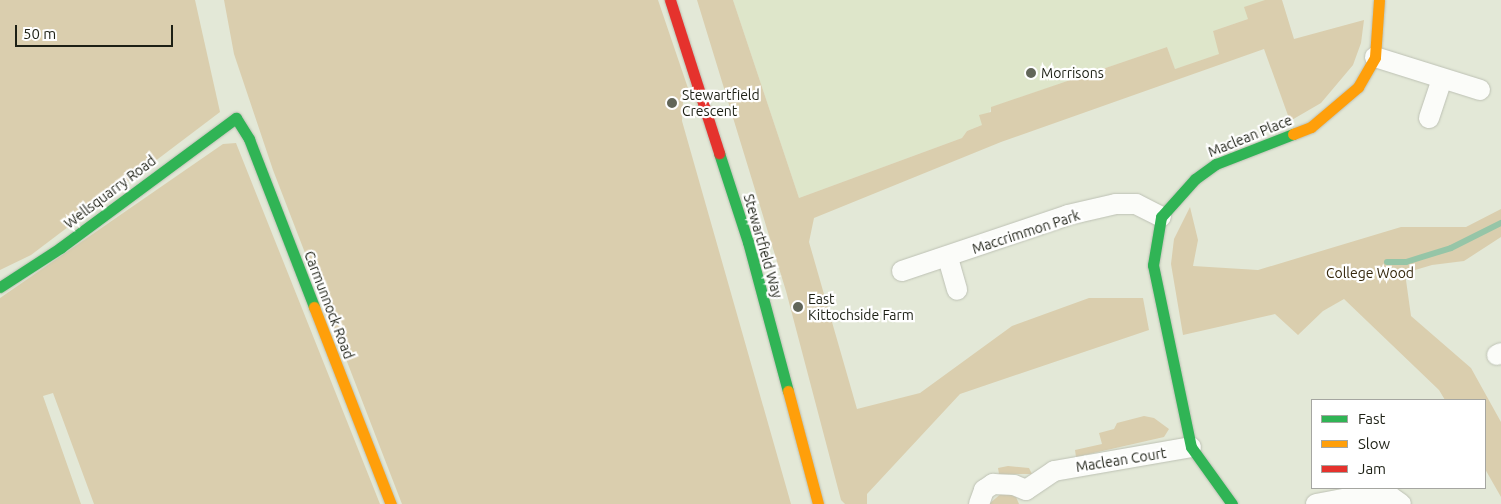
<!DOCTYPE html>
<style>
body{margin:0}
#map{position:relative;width:1501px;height:504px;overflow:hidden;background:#e3e8d7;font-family:Ubuntu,sans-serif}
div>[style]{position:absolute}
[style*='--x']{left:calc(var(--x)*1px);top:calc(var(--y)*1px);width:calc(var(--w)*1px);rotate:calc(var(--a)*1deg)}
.built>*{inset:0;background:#dee6ca}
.green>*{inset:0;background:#daceae}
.stream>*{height:6px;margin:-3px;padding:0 3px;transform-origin:3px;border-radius:3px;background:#96c5a7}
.roads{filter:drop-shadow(0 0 1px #bdc1b4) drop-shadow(0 0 1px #bdc1b4)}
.street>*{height:20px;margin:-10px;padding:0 10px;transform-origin:10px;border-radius:10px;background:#fbfcf9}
.fast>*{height:11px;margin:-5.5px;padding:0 5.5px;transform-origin:5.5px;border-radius:5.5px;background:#30b455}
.slow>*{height:11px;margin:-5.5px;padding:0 5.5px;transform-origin:5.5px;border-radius:5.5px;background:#ff9f0a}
.jam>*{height:11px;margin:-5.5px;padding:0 5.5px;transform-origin:5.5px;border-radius:5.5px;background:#e5322d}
.dots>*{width:14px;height:14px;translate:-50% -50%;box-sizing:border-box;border:2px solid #fff;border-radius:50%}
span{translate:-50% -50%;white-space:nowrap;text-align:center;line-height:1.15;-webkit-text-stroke:4.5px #fff;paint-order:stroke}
.poi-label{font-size:14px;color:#1d2015}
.left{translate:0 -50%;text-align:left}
.street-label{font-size:14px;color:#1d2015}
.park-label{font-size:14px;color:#36280d}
.legend{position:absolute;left:1311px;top:399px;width:175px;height:90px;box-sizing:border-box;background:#fff;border:1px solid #a5a6a1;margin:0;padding:6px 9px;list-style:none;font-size:15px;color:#1d2015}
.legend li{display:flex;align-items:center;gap:10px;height:25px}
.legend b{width:25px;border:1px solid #a5a6a1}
.scale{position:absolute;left:15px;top:25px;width:158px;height:22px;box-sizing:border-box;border:2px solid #1d2015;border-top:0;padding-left:6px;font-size:15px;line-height:18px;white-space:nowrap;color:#1d2015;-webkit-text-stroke:4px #fff;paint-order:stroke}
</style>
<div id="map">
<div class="built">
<div style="clip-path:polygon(733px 0,1265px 0,1248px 19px,1213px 31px,1220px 54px,1175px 69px,1167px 47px,992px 107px,982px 125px,967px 131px,962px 138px,799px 198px)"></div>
</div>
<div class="green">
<div style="clip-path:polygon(0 0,195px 0,220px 112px,31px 255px,0 270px)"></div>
<div style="clip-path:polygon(224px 0,658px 0,691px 97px,683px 101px,682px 121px,791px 504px,402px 504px,273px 170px,234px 54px)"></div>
<div style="clip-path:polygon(697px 0,733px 0,799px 198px,962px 138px,967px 131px,982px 125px,979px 115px,991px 112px,991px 107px,1167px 47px,1175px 69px,1219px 54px,1213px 31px,1248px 19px,1244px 7px,1265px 0,1282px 0,1294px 39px,1364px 20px,1361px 43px,1353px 65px,1321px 103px,1290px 121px,1264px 49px,1001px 142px,814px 218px,809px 242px,857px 409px,920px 393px,1012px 326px,1089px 298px,1143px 298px,1149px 330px,960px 394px,867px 494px,867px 504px,845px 504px,841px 500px,786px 291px)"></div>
<div style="clip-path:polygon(236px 143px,380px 504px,94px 504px,53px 393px,43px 396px,81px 504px,0 504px,0 298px,223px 144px)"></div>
<div style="clip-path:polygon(1190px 207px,1198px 240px,1193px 266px,1258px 270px,1401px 227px,1466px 227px,1501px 209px,1501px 237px,1464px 261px,1432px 265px,1405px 273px,1411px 316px,1471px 368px,1501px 422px,1501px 497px,1485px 469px,1485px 400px,1445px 400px,1439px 390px,1344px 299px,1323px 311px,1298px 335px,1275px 314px,1183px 335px,1171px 264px,1174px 239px)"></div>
<div style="clip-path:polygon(1144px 416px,1154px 418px,1169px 429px,1164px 437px,1076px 457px,1075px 450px,1102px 444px,1099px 433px,1114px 429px,1117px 423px)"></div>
<div style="clip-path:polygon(1008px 466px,1029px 468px,1032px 474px,999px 474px,998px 468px)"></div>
<div style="clip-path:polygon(1003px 492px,1016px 497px,1019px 504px,989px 504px)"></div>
</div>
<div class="stream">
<div style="--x:1387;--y:262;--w:19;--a:0"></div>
<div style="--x:1406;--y:262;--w:47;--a:-17.3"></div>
<div style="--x:1451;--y:248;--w:56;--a:-26.6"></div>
</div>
<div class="roads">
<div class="street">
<div style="--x:1375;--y:57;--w:110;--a:17.4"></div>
<div style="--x:1429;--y:118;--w:41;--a:-71.6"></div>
<div style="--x:948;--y:258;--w:33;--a:74"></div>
<div style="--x:902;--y:271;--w:175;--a:-18.6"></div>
<div style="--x:1068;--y:215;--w:49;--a:-12.9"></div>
<div style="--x:1116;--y:204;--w:20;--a:0"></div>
<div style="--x:1136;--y:204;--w:28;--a:27"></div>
<div style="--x:1497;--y:355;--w:4;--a:-27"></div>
<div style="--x:1026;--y:490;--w:34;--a:-34"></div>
<div style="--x:1054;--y:471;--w:139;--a:-9.9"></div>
<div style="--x:979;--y:504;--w:15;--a:-70"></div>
<div style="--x:984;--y:490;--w:11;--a:-34"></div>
<div style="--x:993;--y:484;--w:21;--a:3"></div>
<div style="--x:1014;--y:485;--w:13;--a:23"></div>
<div style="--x:1316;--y:504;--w:54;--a:-10.7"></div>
<div style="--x:1369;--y:494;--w:22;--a:8"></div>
<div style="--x:1391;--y:497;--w:12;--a:35"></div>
</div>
<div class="fast">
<div style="--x:719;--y:153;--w:94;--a:72"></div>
<div style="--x:748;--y:242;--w:154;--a:75"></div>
<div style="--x:0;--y:287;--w:72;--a:-33"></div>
<div style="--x:60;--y:248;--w:219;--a:-36.5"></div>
<div style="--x:236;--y:118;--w:25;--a:58"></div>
<div style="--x:249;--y:139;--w:180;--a:68.8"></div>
<div style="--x:1232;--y:504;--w:70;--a:-125.7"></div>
<div style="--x:1191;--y:447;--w:186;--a:-101.8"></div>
<div style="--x:1153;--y:265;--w:49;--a:-80.5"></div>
<div style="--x:1161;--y:217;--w:51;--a:-48.2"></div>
<div style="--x:1195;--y:179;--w:26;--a:-36"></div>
<div style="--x:1216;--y:164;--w:83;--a:-21.3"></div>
</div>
<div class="slow">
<div style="--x:1293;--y:134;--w:19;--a:-21"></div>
<div style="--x:1311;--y:127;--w:62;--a:-40.4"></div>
<div style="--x:1358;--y:87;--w:34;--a:-60"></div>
<div style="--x:1375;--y:57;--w:57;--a:-86"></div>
<div style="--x:314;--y:307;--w:212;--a:68.7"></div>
<div style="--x:788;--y:391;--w:117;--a:75.1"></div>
</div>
<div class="jam">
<div style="--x:670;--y:0;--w:161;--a:72.2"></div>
</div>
</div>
<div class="dots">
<div style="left:1031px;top:73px;background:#626659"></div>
<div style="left:672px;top:103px;background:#626659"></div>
<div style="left:798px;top:307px;background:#626659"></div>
</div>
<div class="poi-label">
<span class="left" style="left:1041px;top:73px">Morrisons</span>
<span class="left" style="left:682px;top:103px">Stewartfield<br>Crescent</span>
<span class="left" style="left:808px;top:307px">East<br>Kittochside Farm</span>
</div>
<div class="street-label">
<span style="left:1250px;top:136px;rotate:-22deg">Maclean Place</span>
<span style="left:110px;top:192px;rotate:-37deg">Wellsquarry Road</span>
<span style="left:1026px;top:232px;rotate:-18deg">Maccrimmon Park</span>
<span style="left:763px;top:246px;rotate:74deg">Stewartfield Way</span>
<span style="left:329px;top:305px;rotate:69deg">Carmunnock Road</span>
<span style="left:1121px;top:460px;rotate:-9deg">Maclean Court</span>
</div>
<div class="park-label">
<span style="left:1370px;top:273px">College Wood</span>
</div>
<ul class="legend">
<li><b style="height:6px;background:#30b455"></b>Fast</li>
<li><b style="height:6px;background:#ff9f0a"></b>Slow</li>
<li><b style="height:6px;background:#e5322d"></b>Jam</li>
</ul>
<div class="scale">50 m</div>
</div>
